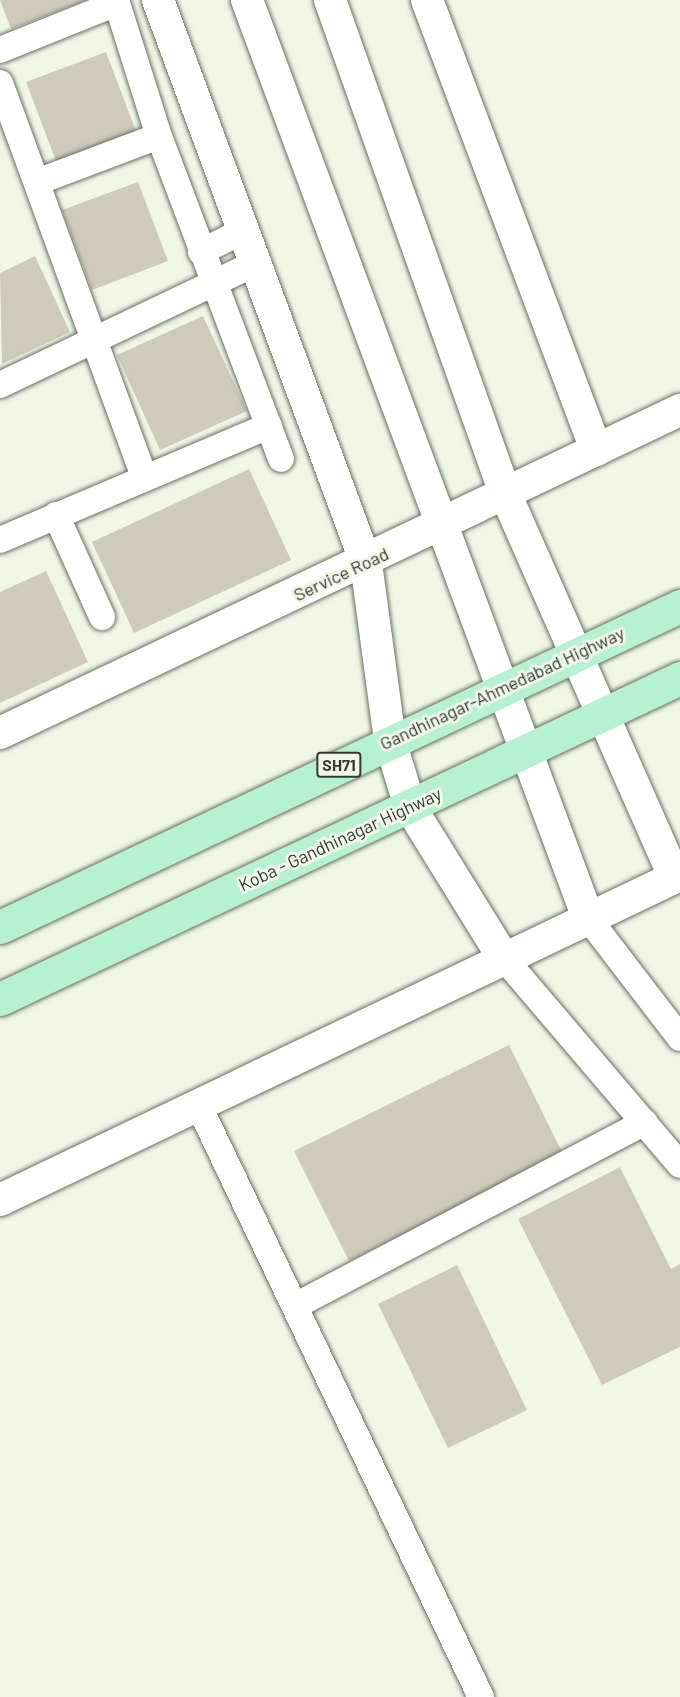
<!DOCTYPE html>
<style>
body{margin:0}
#map{position:relative;width:680px;height:1697px;overflow:hidden;background:#f0f7e7;font-family:Barlow,sans-serif}
div>[style]{position:absolute}
[style*='--x']{left:calc(var(--x)*1px);top:calc(var(--y)*1px);width:calc(var(--w)*1px);rotate:calc(var(--a)*1deg)}
.building>*{inset:0;background:#cfcbbc}
.roads{filter:drop-shadow(0 0 2px #696f62) drop-shadow(0 0 2px #696f62)}
.minor>*{height:26px;margin:-13px;padding:0 13px;transform-origin:13px;border-radius:13px;background:#fff}
.tertiary>*{height:32px;margin:-16px;padding:0 16px;transform-origin:16px;border-radius:16px;background:#fff}
.primary>*{height:33px;margin:-16.5px;padding:0 16.5px;transform-origin:16.5px;border-radius:16.5px;background:#b6f1d1}
span{translate:-50% -50%;white-space:nowrap;text-align:center;line-height:1.15;-webkit-text-stroke:6px #f0f7e7;paint-order:stroke}
.shield-label span{padding:2px 4px;background:#f0f7e7;border:2px solid;border-radius:4px;-webkit-text-stroke-width:0}
.shield-label{font-size:16px;color:#363933;font-weight:700}
.street-label{font-size:18px;color:#363933}
</style>
<div id="map">
<div class="building">
<div style="clip-path:polygon(0 0,87px 0,11px 29px)"></div>
<div style="clip-path:polygon(106px 52px,136px 131px,56px 161px,26px 82px)"></div>
<div style="clip-path:polygon(138px 182px,168px 261px,92px 290px,62px 210px)"></div>
<div style="clip-path:polygon(35px 256px,70px 332px,2px 364px,0 273px)"></div>
<div style="clip-path:polygon(203px 316px,247px 411px,160px 450px,117px 355px)"></div>
<div style="clip-path:polygon(249px 469px,291px 560px,134px 633px,92px 542px)"></div>
<div style="clip-path:polygon(46px 571px,88px 662px,0 703px,0 592px)"></div>
<div style="clip-path:polygon(509px 1045px,564px 1156px,349px 1261px,294px 1151px)"></div>
<div style="clip-path:polygon(620px 1167px,671px 1269px,680px 1264px,680px 1347px,602px 1385px,518px 1219px)"></div>
<div style="clip-path:polygon(457px 1265px,527px 1410px,448px 1448px,378px 1304px)"></div>
</div>
<div class="roads">
<div class="minor">
<div style="--x:116;--y:0;--w:143;--a:72.5"></div>
<div style="--x:159;--y:136;--w:345;--a:69.3"></div>
<div style="--x:0;--y:50;--w:126;--a:-21.9"></div>
<div style="--x:0;--y:83;--w:419;--a:69.9"></div>
<div style="--x:37;--y:182;--w:130;--a:-20.7"></div>
<div style="--x:201;--y:252;--w:47;--a:-26.6"></div>
<div style="--x:0;--y:385;--w:284;--a:-25.5"></div>
<div style="--x:56;--y:515;--w:112;--a:65.7"></div>
<div style="--x:0;--y:540;--w:292;--a:-23"></div>
<div style="--x:588;--y:918;--w:151;--a:52.5"></div>
<div style="--x:503;--y:957;--w:273;--a:49.6"></div>
<div style="--x:198;--y:1104;--w:657;--a:64.49"></div>
<div style="--x:295;--y:1306;--w:395;--a:-27.7"></div>
</div>
<div class="tertiary">
<div style="--x:158;--y:0;--w:600;--a:69.72"></div>
<div style="--x:366;--y:563;--w:180;--a:82.3"></div>
<div style="--x:390;--y:741;--w:69;--a:73.1"></div>
<div style="--x:410;--y:807;--w:176;--a:58.2"></div>
<div style="--x:247;--y:0;--w:979;--a:69.62"></div>
<div style="--x:330;--y:0;--w:523;--a:70.46"></div>
<div style="--x:505;--y:493;--w:420;--a:66.2"></div>
<div style="--x:427;--y:0;--w:481;--a:69.4"></div>
<div style="--x:0;--y:733;--w:753;--a:-25.41"></div>
<div style="--x:0;--y:1200;--w:754;--a:-25.55"></div>
</div>
<div class="primary">
<div style="--x:0;--y:927;--w:752;--a:-25.27"></div>
<div style="--x:0;--y:999;--w:752;--a:-25.27"></div>
</div>
</div>
<div class="shield-label">
<span style="left:339px;top:765px">SH71</span>
</div>
<div class="street-label">
<span style="left:341px;top:574px;rotate:-25deg">Service Road</span>
<span style="left:502px;top:688px;rotate:-25deg">Gandhinagar-Ahmedabad Highway</span>
<span style="left:340px;top:839px;rotate:-25deg">Koba - Gandhinagar Highway</span>
</div>
</div>
